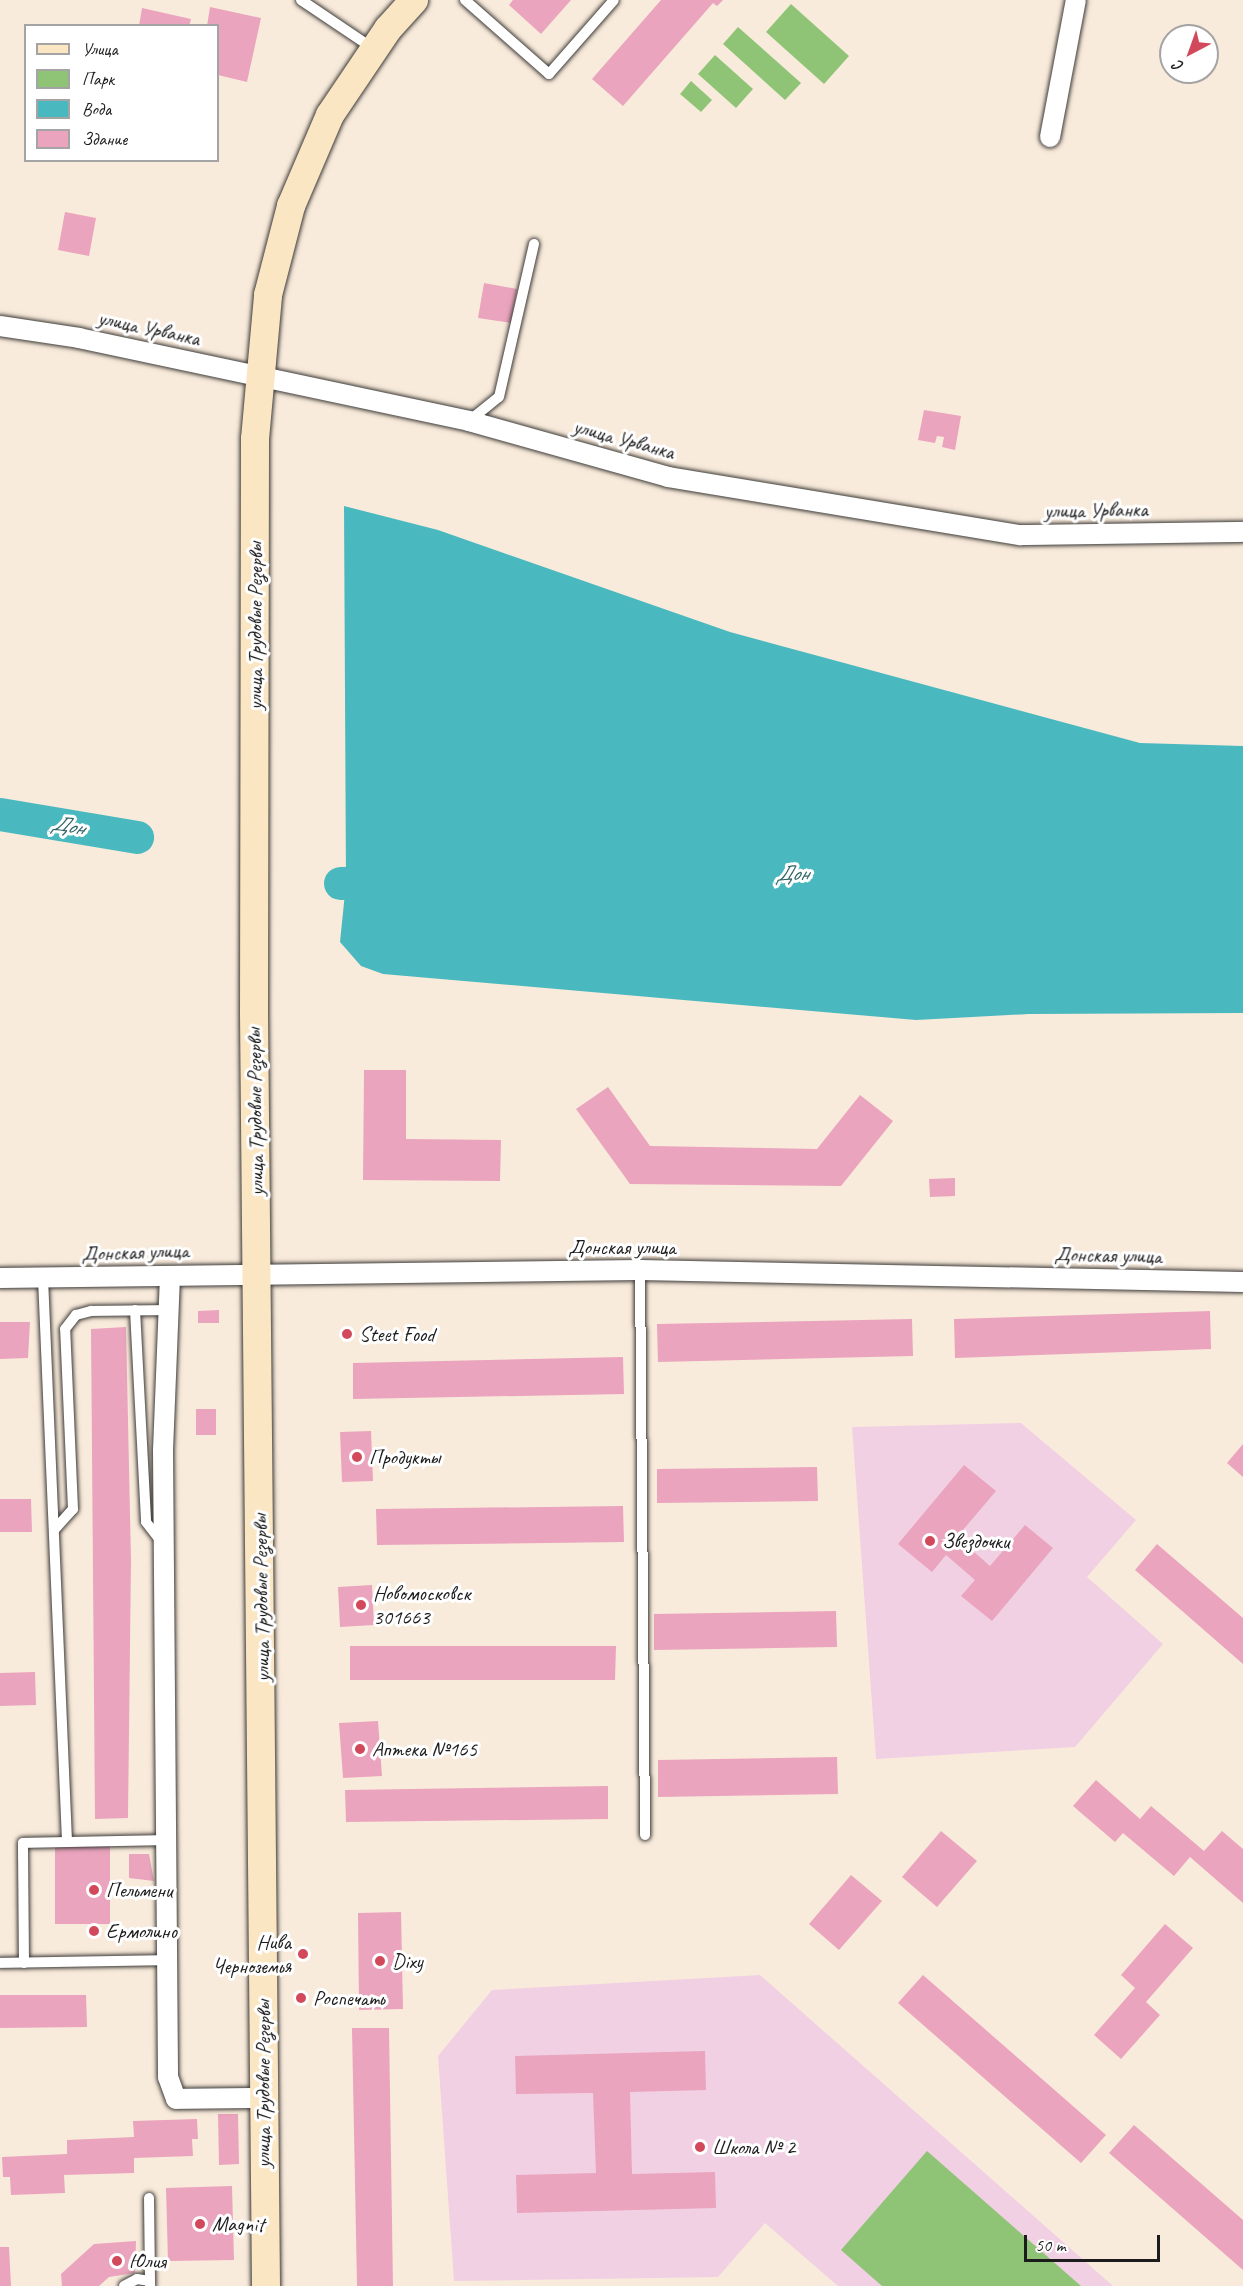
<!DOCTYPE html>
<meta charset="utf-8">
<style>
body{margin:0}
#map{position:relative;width:1243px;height:2286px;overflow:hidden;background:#f9ebdb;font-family:Caveat,sans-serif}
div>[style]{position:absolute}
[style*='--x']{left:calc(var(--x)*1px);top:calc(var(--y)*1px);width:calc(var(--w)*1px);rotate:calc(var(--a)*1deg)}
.built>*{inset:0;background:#f1d0e4}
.green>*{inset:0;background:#8fc477}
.water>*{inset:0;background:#4ab9bf}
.river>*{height:33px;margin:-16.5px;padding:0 16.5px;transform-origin:16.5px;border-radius:16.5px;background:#4ab9bf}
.building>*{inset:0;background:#eaa4bd}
.roads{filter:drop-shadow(0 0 2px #3d3b39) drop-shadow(0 0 2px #3d3b39)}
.lane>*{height:10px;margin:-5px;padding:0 5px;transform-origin:5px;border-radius:5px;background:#fff}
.street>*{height:20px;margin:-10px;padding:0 10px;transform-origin:10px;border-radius:10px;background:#fff}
.secondary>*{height:28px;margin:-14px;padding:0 14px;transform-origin:14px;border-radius:14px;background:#fbe6c4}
.dots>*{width:16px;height:16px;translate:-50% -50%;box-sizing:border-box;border:3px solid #fff;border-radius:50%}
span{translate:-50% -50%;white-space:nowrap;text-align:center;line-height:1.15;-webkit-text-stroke:6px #fff;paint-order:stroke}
.street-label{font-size:21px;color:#1c1c1c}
.poi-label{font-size:21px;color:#1c1c1c}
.left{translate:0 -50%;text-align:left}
.right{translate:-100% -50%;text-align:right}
.water-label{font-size:22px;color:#316365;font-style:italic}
.legend{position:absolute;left:24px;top:24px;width:195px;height:138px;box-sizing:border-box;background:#fff;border:2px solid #a4a4a4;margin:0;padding:8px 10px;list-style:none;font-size:18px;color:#1c1c1c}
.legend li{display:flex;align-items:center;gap:12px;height:30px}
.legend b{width:30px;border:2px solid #a4a4a4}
.north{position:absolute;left:1159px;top:24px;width:60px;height:60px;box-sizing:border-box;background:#fff;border:2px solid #a4a4a4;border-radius:50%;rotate:221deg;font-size:16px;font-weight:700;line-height:24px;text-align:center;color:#1c1c1c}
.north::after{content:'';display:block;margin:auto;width:21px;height:27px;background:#d1495b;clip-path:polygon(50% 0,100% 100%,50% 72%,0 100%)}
.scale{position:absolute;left:1024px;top:2235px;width:136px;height:27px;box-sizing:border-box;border:3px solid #1c1c1c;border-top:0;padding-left:8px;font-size:18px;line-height:21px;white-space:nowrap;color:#1c1c1c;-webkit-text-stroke:4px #fff;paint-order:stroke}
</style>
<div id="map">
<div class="built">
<div style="clip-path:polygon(1021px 1423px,1136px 1520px,1087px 1577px,1163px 1644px,1075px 1747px,876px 1759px,852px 1427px)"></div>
<div style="clip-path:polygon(760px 1975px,1113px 2286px,838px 2286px,765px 2223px,718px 2277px,454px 2281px,438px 2056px,492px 1990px)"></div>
</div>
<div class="green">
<div style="clip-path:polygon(791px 4px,849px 56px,824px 84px,766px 32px)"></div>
<div style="clip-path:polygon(738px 27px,801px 83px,785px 100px,723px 44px)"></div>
<div style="clip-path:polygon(715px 55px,753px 89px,736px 108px,698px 74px)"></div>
<div style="clip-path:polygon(691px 81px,712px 100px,701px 112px,680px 94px)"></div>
<div style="clip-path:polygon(927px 2151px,1081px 2286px,882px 2286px,841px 2250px)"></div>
</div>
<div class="water">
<div style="clip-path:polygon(344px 506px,438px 530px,730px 632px,1140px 743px,1243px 746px,1243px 1013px,1029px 1014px,916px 1020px,383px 974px,361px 966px,340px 942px,346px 883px)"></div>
</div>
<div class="river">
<div style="--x:0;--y:814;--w:139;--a:9.5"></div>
<div style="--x:340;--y:883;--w:50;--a:-1.1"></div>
</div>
<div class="building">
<div style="clip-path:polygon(513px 0,571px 0,541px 34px,509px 5px)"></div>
<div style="clip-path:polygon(661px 0,723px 0,717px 6px,713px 3px,623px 106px,592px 79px)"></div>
<div style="clip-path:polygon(210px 7px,261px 18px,247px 82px,218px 75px,218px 26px,207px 26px)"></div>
<div style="clip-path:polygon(142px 8px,191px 19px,189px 26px,139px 26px)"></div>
<div style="clip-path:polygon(65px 212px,96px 218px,89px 256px,58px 250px)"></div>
<div style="clip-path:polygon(484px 283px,517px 289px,511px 323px,478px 318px)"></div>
<div style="clip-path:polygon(924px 410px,961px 416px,955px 450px,942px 447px,944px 437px,937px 436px,935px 443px,918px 440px)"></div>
<div style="clip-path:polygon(364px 1070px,406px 1070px,406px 1139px,501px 1140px,500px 1181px,363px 1180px)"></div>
<div style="clip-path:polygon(608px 1087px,650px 1146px,817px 1149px,860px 1095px,893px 1121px,841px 1186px,630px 1184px,576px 1109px)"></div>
<div style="clip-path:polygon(955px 1178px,955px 1196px,930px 1197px,929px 1179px)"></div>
<div style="clip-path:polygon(219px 1310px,219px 1323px,198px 1323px,198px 1311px)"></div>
<div style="clip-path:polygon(1210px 1311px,1211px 1349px,955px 1358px,954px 1319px)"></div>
<div style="clip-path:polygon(912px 1319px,913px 1356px,658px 1362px,657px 1324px)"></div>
<div style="clip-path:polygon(0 1322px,30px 1322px,28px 1358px,0 1359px)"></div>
<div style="clip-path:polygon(126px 1327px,131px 1560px,128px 1818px,95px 1819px,91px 1329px)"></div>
<div style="clip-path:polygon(623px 1357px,624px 1394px,353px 1399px,353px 1363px)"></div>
<div style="clip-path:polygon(196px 1409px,216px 1409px,216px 1435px,196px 1435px)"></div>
<div style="clip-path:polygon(371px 1431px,373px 1481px,342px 1482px,340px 1432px)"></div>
<div style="clip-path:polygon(1243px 1444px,1243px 1477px,1227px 1463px)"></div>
<div style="clip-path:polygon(964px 1465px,996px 1491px,957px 1537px,990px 1566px,1025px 1525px,1053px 1548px,992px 1621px,961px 1596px,975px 1580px,946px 1555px,932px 1572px,898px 1544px)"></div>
<div style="clip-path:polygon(817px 1467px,818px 1501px,657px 1503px,657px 1469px)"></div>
<div style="clip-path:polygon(0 1499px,31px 1499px,32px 1532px,0 1532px)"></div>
<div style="clip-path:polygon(623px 1506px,624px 1542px,377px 1545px,376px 1509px)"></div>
<div style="clip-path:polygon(1157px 1544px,1243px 1618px,1243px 1664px,1135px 1570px)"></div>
<div style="clip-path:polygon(372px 1585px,374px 1625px,340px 1627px,338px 1587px)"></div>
<div style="clip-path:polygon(836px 1611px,837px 1647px,654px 1650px,654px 1614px)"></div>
<div style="clip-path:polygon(350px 1646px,616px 1646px,615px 1680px,350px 1680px)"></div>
<div style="clip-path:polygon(35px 1672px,36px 1705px,0 1706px,0 1673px)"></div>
<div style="clip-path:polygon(378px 1721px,382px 1776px,343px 1778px,339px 1723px)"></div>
<div style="clip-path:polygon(837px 1757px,838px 1794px,658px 1797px,658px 1760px)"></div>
<div style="clip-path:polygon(1096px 1780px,1140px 1819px,1151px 1806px,1204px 1851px,1222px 1831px,1243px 1849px,1243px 1903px,1190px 1857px,1174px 1876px,1123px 1833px,1115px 1842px,1073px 1806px)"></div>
<div style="clip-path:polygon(608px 1786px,608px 1819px,346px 1822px,345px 1790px)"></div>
<div style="clip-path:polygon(941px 1831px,977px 1861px,937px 1907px,902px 1877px)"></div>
<div style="clip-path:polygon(55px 1846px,110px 1846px,110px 1924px,55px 1924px)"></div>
<div style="clip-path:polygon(129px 1854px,149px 1854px,154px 1881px,129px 1878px)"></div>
<div style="clip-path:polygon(851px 1875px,882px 1901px,839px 1950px,809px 1924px)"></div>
<div style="clip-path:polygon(401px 1912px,403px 2009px,359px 2010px,358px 1913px)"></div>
<div style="clip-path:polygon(1165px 1924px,1193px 1948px,1146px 2002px,1160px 2015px,1121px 2059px,1094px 2035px,1135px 1988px,1121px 1975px)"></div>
<div style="clip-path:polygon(923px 1975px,1106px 2135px,1081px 2163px,898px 2003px)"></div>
<div style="clip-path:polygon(0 1995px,86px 1995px,87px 2027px,0 2028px)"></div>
<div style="clip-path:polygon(352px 2028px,389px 2028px,393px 2286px,357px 2286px)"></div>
<div style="clip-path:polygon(705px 2051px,706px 2090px,630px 2092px,632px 2174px,715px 2172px,716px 2208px,517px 2213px,516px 2175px,596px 2173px,593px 2093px,516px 2094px,515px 2056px)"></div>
<div style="clip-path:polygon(218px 2114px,238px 2114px,239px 2164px,219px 2165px)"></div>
<div style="clip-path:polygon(197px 2119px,198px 2139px,192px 2139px,193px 2156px,134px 2158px,134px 2173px,64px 2175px,65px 2193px,11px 2195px,10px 2177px,3px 2177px,2px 2157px,67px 2154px,67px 2140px,134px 2137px,133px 2121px)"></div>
<div style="clip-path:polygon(1134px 2125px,1243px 2220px,1243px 2270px,1109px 2153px)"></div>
<div style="clip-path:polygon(232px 2186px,234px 2260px,168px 2261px,166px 2188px)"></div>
<div style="clip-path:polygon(136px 2241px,135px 2273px,109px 2277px,99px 2286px,62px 2286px,61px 2274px,94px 2244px)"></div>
<div style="clip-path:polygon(0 2247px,9px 2247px,11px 2286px,0 2286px)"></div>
</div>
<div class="roads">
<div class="lane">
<div style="--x:301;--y:0;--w:88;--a:33.9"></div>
<div style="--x:465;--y:0;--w:112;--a:41.4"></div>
<div style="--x:549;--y:74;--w:98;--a:-48.7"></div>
<div style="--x:469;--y:421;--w:38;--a:-39"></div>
<div style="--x:499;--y:397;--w:157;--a:-77.1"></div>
<div style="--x:640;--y:1270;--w:565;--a:89.49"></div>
<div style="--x:43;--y:1278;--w:564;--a:87.56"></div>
<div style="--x:135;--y:1310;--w:212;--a:87"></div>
<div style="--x:146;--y:1522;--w:24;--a:52"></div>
<div style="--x:55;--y:1529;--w:27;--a:-48"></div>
<div style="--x:73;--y:1509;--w:180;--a:-92.5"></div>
<div style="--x:65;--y:1329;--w:18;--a:-52"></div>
<div style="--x:76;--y:1315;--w:16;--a:-15"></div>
<div style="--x:91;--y:1311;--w:77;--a:-0.7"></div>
<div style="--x:0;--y:1963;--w:169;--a:-1"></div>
<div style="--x:24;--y:1963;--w:120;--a:-90.5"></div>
<div style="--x:23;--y:1843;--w:141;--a:-1.2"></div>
<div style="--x:149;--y:2198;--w:88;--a:89.3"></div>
<div style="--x:124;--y:2286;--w:15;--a:-28"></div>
<div style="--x:137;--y:2279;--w:13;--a:9"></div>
</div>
<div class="street">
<div style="--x:1050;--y:137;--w:139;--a:-79.3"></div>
<div style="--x:0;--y:326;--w:80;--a:8.6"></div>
<div style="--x:79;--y:338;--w:399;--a:12"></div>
<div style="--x:469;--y:421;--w:207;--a:15.7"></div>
<div style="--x:668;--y:477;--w:357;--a:9.4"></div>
<div style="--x:1020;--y:535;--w:223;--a:-0.8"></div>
<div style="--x:170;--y:1276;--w:174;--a:92.3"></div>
<div style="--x:163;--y:1450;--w:627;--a:89.54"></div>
<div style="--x:168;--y:2077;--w:23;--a:70"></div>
<div style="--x:176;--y:2099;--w:87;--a:-0.7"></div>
<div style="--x:0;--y:1278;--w:640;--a:-0.72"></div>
<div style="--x:640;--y:1270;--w:603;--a:1.14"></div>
</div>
<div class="secondary">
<div style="--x:266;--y:2286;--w:1273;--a:-90.54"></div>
<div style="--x:254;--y:1013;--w:574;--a:-89.9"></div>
<div style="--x:255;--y:439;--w:145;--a:-84.8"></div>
<div style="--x:268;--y:295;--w:92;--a:-75.5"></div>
<div style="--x:291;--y:206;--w:99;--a:-66.8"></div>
<div style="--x:330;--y:115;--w:104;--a:-56"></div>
<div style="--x:388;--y:29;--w:39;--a:-48"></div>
</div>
</div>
<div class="dots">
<div style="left:347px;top:1334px;background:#d1495b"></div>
<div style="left:357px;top:1457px;background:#d1495b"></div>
<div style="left:930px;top:1541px;background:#d1495b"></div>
<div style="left:361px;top:1605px;background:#d1495b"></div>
<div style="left:360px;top:1749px;background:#d1495b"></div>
<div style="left:94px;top:1890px;background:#d1495b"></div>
<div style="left:94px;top:1931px;background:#d1495b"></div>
<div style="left:303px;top:1954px;background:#d1495b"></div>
<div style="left:380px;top:1961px;background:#d1495b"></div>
<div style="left:301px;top:1998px;background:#d1495b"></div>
<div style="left:700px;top:2147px;background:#d1495b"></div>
<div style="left:200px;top:2224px;background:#d1495b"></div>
<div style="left:117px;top:2261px;background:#d1495b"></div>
</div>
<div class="street-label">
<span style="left:149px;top:328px;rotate:12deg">улица Урванка</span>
<span style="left:624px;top:439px;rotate:15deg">улица Урванка</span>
<span style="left:1096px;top:510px;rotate:-1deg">улица Урванка</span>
<span style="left:255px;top:626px;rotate:-90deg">улица Трудовые Резервы</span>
<span style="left:255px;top:1112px;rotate:-91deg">улица Трудовые Резервы</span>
<span style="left:622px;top:1247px">Донская улица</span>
<span style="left:135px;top:1252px;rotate:-2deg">Донская улица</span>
<span style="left:1108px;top:1255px;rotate:1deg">Донская улица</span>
<span style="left:261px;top:1598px;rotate:-91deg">улица Трудовые Резервы</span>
<span style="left:263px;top:2084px;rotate:-90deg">улица Трудовые Резервы</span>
</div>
<div class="poi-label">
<span class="left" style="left:359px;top:1334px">Steet Food</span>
<span class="left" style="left:369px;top:1457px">Продукты</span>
<span class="left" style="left:942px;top:1541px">Звездочки</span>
<span class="left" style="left:373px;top:1605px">Новомосковск<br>301663</span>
<span class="left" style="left:372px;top:1749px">Аптека №165</span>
<span class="left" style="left:106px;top:1890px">Пельмени</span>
<span class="left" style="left:106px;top:1931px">Ермолино</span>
<span class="right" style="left:291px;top:1954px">Нива<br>Черноземья</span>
<span class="left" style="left:392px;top:1961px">Dixy</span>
<span class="left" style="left:313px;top:1998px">Роспечать</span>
<span class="left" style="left:712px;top:2147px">Школа № 2</span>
<span class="left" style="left:212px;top:2224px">Magnit</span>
<span class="left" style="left:129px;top:2261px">Юлия</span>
</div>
<div class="water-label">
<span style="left:68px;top:826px;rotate:10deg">Дон</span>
<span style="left:792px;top:874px;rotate:-1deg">Дон</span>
</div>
<ul class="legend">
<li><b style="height:8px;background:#fbe6c4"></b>Улица</li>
<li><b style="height:16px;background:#8fc477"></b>Парк</li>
<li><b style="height:16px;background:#4ab9bf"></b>Вода</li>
<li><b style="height:16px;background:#eaa4bd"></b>Здание</li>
</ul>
<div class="north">С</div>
<div class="scale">50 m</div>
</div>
